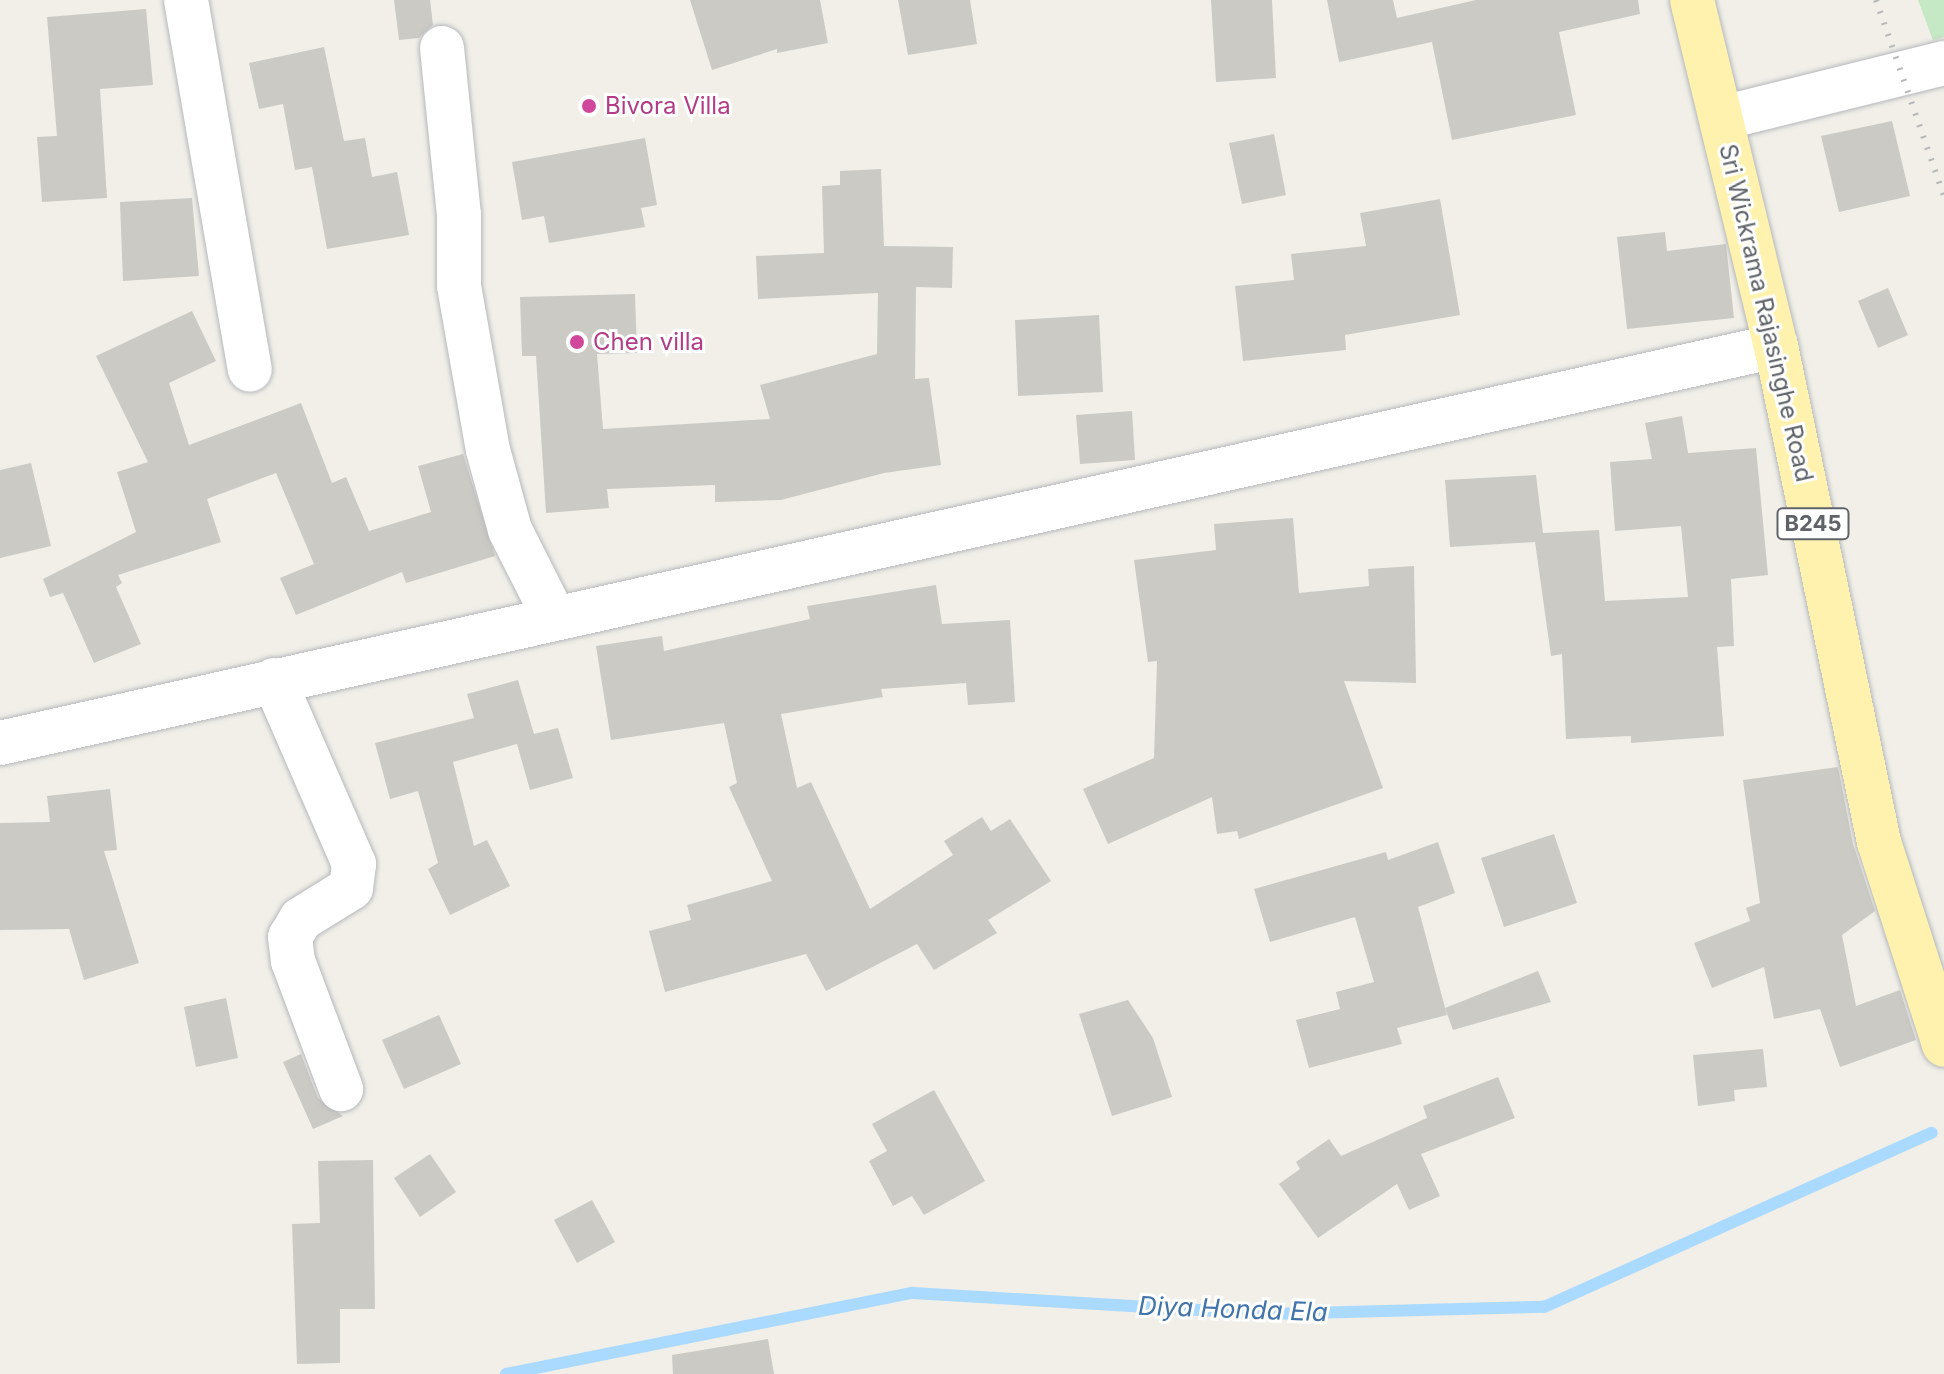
<!DOCTYPE html>
<style>
body{margin:0}
#map{position:relative;width:1944px;height:1374px;overflow:hidden;background:#f1efe8;font-family:Inter,sans-serif}
div>[style]{position:absolute}
[style*='--x']{left:calc(var(--x)*1px);top:calc(var(--y)*1px);width:calc(var(--w)*1px);rotate:calc(var(--a)*1deg)}
.green>*{inset:0;background:#c5e8c5}
.stream>*{height:12px;margin:-6px;padding:0 6px;transform-origin:6px;border-radius:6px;background:#aadaff}
.building>*{inset:0;background:#cccac5}
.roads{filter:drop-shadow(0 0 2px #b5b8bc) drop-shadow(0 0 2px #b5b8bc)}
.street>*{height:44px;margin:-22px;padding:0 22px;transform-origin:22px;border-radius:22px;background:#fff}
.secondary>*{height:44px;margin:-22px;padding:0 22px;transform-origin:22px;border-radius:22px;background:#fff}
.primary>*{height:44px;margin:-22px;padding:0 22px;transform-origin:22px;border-radius:22px;background:#fff2af}
.rail>*{height:6px;margin-top:-3px;transform-origin:0;background:repeating-linear-gradient(90deg,#b6b7b8 0 2px,transparent 0 12px)}
.dots>*{width:22px;height:22px;translate:-50% -50%;box-sizing:border-box;border:4px solid #fff;border-radius:50%}
span{translate:-50% -50%;white-space:nowrap;text-align:center;line-height:1.15;-webkit-text-stroke:6px #fff;paint-order:stroke}
.shield-label span{padding:2px 6px;background:#fff;border:2px solid;border-radius:6px;-webkit-text-stroke-width:0}
.shield-label{font-size:22px;color:#5f6368;font-weight:700}
.hotel-label{font-size:24px;color:#b23c85}
.left{translate:0 -50%;text-align:left}
.street-label{font-size:24px;color:#5f6368}
.water-label{font-size:26px;color:#4174aa;font-style:italic}
</style>
<div id="map">
<div class="green">
<div style="clip-path:polygon(1918px 0,1944px 0,1944px 37px,1933px 40px)"></div>
</div>
<div class="stream">
<div style="--x:506;--y:1374;--w:415;--a:-11.3"></div>
<div style="--x:913;--y:1293;--w:358;--a:3.4"></div>
<div style="--x:1270;--y:1314;--w:274;--a:-1.5"></div>
<div style="--x:1544;--y:1307;--w:425;--a:-24.2"></div>
</div>
<div class="building">
<div style="clip-path:polygon(394px 0,430px 0,433px 25px,419px 38px,399px 40px)"></div>
<div style="clip-path:polygon(690px 0,820px 0,828px 43px,777px 53px,777px 49px,712px 70px)"></div>
<div style="clip-path:polygon(898px 0,970px 0,977px 44px,908px 55px)"></div>
<div style="clip-path:polygon(1211px 0,1272px 0,1276px 78px,1216px 82px)"></div>
<div style="clip-path:polygon(1327px 0,1393px 0,1397px 18px,1476px 0,1638px 0,1640px 14px,1559px 32px,1576px 115px,1452px 140px,1432px 42px,1339px 62px)"></div>
<div style="clip-path:polygon(146px 9px,153px 85px,100px 89px,107px 198px,42px 202px,37px 137px,57px 136px,47px 17px)"></div>
<div style="clip-path:polygon(324px 47px,344px 141px,365px 138px,372px 177px,397px 172px,409px 235px,327px 249px,312px 167px,295px 170px,283px 104px,259px 109px,249px 63px)"></div>
<div style="clip-path:polygon(1892px 121px,1910px 196px,1839px 212px,1821px 136px)"></div>
<div style="clip-path:polygon(1274px 134px,1286px 195px,1242px 204px,1229px 143px)"></div>
<div style="clip-path:polygon(645px 138px,657px 205px,641px 208px,645px 227px,549px 243px,544px 216px,522px 220px,512px 162px)"></div>
<div style="clip-path:polygon(881px 169px,884px 246px,953px 247px,952px 288px,916px 287px,915px 379px,929px 378px,941px 465px,884px 473px,781px 500px,715px 502px,715px 485px,607px 489px,609px 508px,546px 513px,536px 356px,522px 356px,520px 297px,635px 294px,637px 353px,597px 354px,603px 429px,770px 419px,760px 385px,877px 354px,878px 293px,758px 299px,756px 256px,824px 253px,822px 186px,840px 185px,840px 171px)"></div>
<div style="clip-path:polygon(192px 198px,199px 276px,123px 281px,120px 202px)"></div>
<div style="clip-path:polygon(1440px 199px,1460px 315px,1345px 335px,1346px 350px,1243px 361px,1235px 286px,1294px 280px,1291px 254px,1366px 246px,1360px 213px)"></div>
<div style="clip-path:polygon(1665px 232px,1667px 251px,1726px 244px,1734px 318px,1627px 329px,1617px 237px)"></div>
<div style="clip-path:polygon(1888px 288px,1908px 335px,1878px 348px,1858px 301px)"></div>
<div style="clip-path:polygon(192px 311px,216px 361px,169px 383px,189px 445px,301px 403px,332px 483px,346px 477px,369px 531px,431px 512px,418px 466px,463px 454px,495px 556px,406px 583px,402px 572px,296px 615px,280px 578px,314px 564px,276px 473px,207px 499px,221px 542px,118px 575px,122px 583px,116px 587px,141px 644px,94px 663px,63px 593px,50px 597px,43px 579px,136px 532px,117px 472px,148px 462px,96px 356px)"></div>
<div style="clip-path:polygon(1099px 315px,1103px 392px,1018px 396px,1015px 320px)"></div>
<div style="clip-path:polygon(1132px 411px,1135px 460px,1080px 464px,1076px 415px)"></div>
<div style="clip-path:polygon(1682px 416px,1688px 453px,1756px 448px,1768px 575px,1731px 579px,1734px 646px,1717px 647px,1724px 736px,1631px 743px,1631px 736px,1566px 739px,1562px 654px,1551px 656px,1535px 542px,1450px 547px,1445px 480px,1536px 475px,1543px 533px,1599px 530px,1605px 601px,1688px 597px,1681px 526px,1615px 531px,1610px 462px,1652px 459px,1645px 423px)"></div>
<div style="clip-path:polygon(31px 463px,51px 546px,0 558px,0 470px)"></div>
<div style="clip-path:polygon(1293px 518px,1299px 593px,1369px 586px,1368px 569px,1414px 566px,1416px 683px,1344px 681px,1383px 788px,1239px 839px,1237px 831px,1217px 834px,1212px 797px,1108px 844px,1083px 789px,1154px 758px,1157px 661px,1148px 662px,1134px 560px,1216px 550px,1214px 524px)"></div>
<div style="clip-path:polygon(936px 585px,942px 624px,1010px 620px,1015px 702px,968px 705px,966px 683px,881px 689px,883px 697px,781px 714px,797px 788px,811px 782px,870px 909px,953px 855px,944px 841px,982px 817px,991px 831px,1010px 819px,1051px 881px,988px 920px,997px 933px,934px 970px,917px 944px,826px 991px,806px 954px,665px 992px,649px 931px,691px 920px,687px 905px,772px 881px,729px 787px,737px 783px,724px 723px,611px 740px,596px 646px,662px 636px,664px 651px,810px 619px,807px 606px)"></div>
<div style="clip-path:polygon(518px 680px,534px 734px,558px 728px,573px 778px,530px 790px,517px 744px,453px 762px,474px 846px,487px 840px,510px 886px,450px 915px,428px 869px,438px 863px,418px 791px,390px 799px,375px 743px,474px 718px,467px 694px)"></div>
<div style="clip-path:polygon(1838px 767px,1853px 844px,1875px 911px,1842px 935px,1856px 1006px,1900px 990px,1916px 1040px,1840px 1067px,1820px 1009px,1774px 1019px,1764px 967px,1712px 988px,1694px 943px,1750px 921px,1746px 908px,1760px 903px,1743px 780px)"></div>
<div style="clip-path:polygon(110px 789px,117px 850px,104px 851px,139px 963px,84px 980px,69px 929px,0 930px,0 823px,50px 822px,47px 796px)"></div>
<div style="clip-path:polygon(1554px 834px,1577px 903px,1504px 927px,1481px 858px)"></div>
<div style="clip-path:polygon(1438px 842px,1455px 893px,1418px 907px,1447px 1015px,1397px 1028px,1402px 1044px,1309px 1068px,1296px 1020px,1340px 1009px,1336px 992px,1374px 982px,1355px 917px,1270px 942px,1254px 889px,1386px 852px,1388px 860px)"></div>
<div style="clip-path:polygon(1538px 971px,1551px 1002px,1453px 1030px,1445px 1008px)"></div>
<div style="clip-path:polygon(226px 998px,238px 1058px,196px 1067px,184px 1007px)"></div>
<div style="clip-path:polygon(1128px 1000px,1153px 1038px,1172px 1097px,1112px 1116px,1079px 1014px)"></div>
<div style="clip-path:polygon(439px 1015px,461px 1064px,404px 1089px,382px 1040px)"></div>
<div style="clip-path:polygon(1763px 1049px,1767px 1087px,1734px 1090px,1735px 1101px,1698px 1106px,1693px 1055px)"></div>
<div style="clip-path:polygon(301px 1054px,318px 1098px,343px 1116px,313px 1129px,283px 1062px)"></div>
<div style="clip-path:polygon(1498px 1077px,1515px 1118px,1421px 1154px,1440px 1196px,1409px 1210px,1397px 1184px,1318px 1238px,1279px 1184px,1300px 1169px,1296px 1162px,1329px 1139px,1341px 1156px,1427px 1118px,1423px 1106px)"></div>
<div style="clip-path:polygon(934px 1090px,985px 1181px,924px 1215px,912px 1196px,893px 1206px,869px 1161px,887px 1151px,872px 1124px)"></div>
<div style="clip-path:polygon(430px 1154px,456px 1192px,420px 1217px,394px 1178px)"></div>
<div style="clip-path:polygon(373px 1160px,375px 1309px,340px 1309px,340px 1363px,297px 1364px,292px 1224px,320px 1223px,318px 1161px)"></div>
<div style="clip-path:polygon(592px 1200px,615px 1242px,577px 1263px,554px 1220px)"></div>
<div style="clip-path:polygon(768px 1339px,774px 1374px,673px 1374px,672px 1355px)"></div>
</div>
<div class="roads">
<div class="street">
<div style="--x:186;--y:0;--w:375;--a:80.2"></div>
<div style="--x:442;--y:48;--w:168;--a:84.2"></div>
<div style="--x:459;--y:215;--w:71;--a:90"></div>
<div style="--x:459;--y:286;--w:167;--a:80"></div>
<div style="--x:488;--y:450;--w:83;--a:74.6"></div>
<div style="--x:510;--y:530;--w:95;--a:63.2"></div>
<div style="--x:1722;--y:118;--w:229;--a:-13.9"></div>
<div style="--x:274;--y:680;--w:201;--a:66.5"></div>
<div style="--x:354;--y:864;--w:24;--a:97"></div>
<div style="--x:351;--y:888;--w:59;--a:148.2"></div>
<div style="--x:301;--y:919;--w:21;--a:121"></div>
<div style="--x:290;--y:937;--w:24;--a:83"></div>
<div style="--x:293;--y:961;--w:137;--a:69.4"></div>
</div>
<div class="secondary">
<div style="--x:0;--y:743;--w:1820;--a:-12.6"></div>
</div>
<div class="primary">
<div style="--x:1692;--y:0;--w:356;--a:76.4"></div>
<div style="--x:1776;--y:346;--w:507;--a:78.27"></div>
<div style="--x:1879;--y:842;--w:213;--a:72.2"></div>
</div>
</div>
<div class="rail">
<div style="--x:1876;--y:0;--w:207;--a:70.9"></div>
</div>
<div class="dots">
<div style="left:589px;top:106px;background:#d1479c"></div>
<div style="left:577px;top:342px;background:#d1479c"></div>
</div>
<div class="shield-label">
<span style="left:1813px;top:524px">B245</span>
</div>
<div class="hotel-label">
<span class="left" style="left:605px;top:106px">Bivora Villa</span>
<span class="left" style="left:593px;top:342px">Chen villa</span>
</div>
<div class="street-label">
<span style="left:1766px;top:313px;rotate:77deg">Sri Wickrama Rajasinghe Road</span>
</div>
<div class="water-label">
<span style="left:1233px;top:1309px;rotate:2deg">Diya Honda Ela</span>
</div>
</div>
